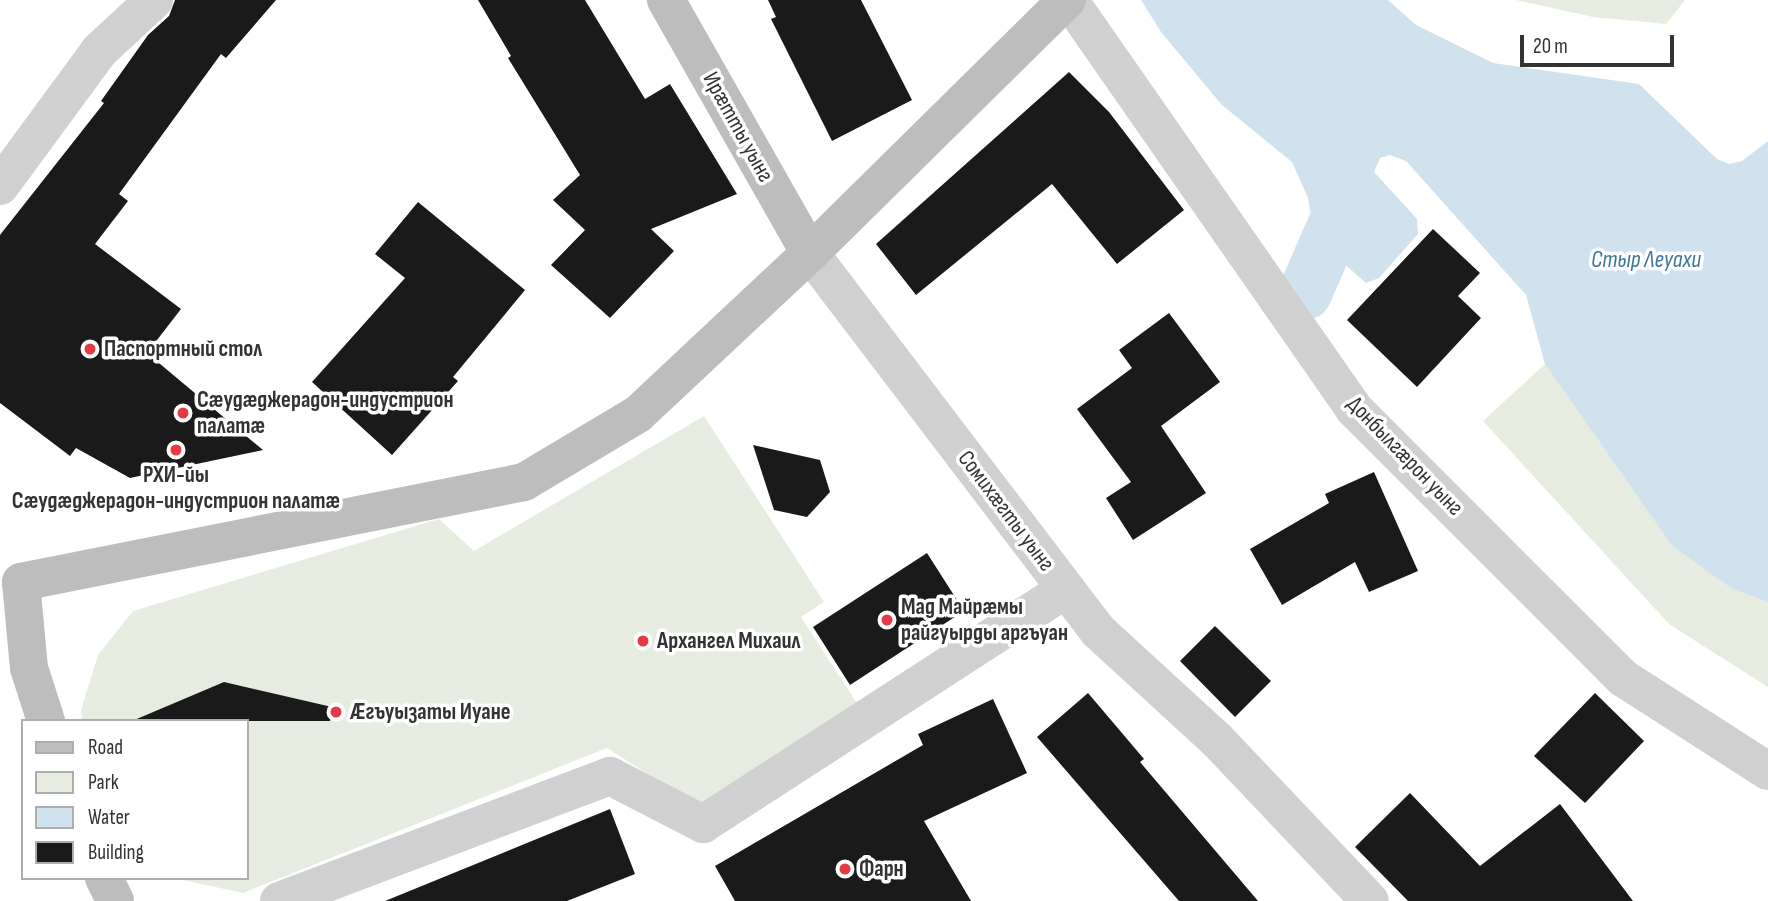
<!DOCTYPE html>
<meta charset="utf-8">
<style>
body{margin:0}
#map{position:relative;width:1768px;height:901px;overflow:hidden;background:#fff;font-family:"Sofia Sans Condensed",sans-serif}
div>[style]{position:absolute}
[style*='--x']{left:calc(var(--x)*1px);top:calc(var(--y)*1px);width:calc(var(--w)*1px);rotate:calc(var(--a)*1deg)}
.green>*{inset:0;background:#e6ecdf}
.water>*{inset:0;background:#cfe2ee}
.canal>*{height:54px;margin:-27px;padding:0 27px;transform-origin:27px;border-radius:27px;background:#cfe2ee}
.building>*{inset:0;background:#1a1a1a}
.street>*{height:38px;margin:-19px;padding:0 19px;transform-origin:19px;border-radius:19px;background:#d0d0d0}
.secondary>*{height:38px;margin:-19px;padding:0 19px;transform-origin:19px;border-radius:19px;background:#bdbdbd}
.dots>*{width:19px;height:19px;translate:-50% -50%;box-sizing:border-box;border:4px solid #fff;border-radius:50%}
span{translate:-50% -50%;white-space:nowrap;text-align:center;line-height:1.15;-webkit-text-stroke:7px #fff;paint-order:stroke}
.street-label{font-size:23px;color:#333}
.poi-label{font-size:23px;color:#333;font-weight:700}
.left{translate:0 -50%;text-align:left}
.water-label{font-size:24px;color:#3f7597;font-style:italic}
.legend{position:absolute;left:21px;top:719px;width:228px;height:161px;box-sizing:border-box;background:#fff;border:2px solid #adadad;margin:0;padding:9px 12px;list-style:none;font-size:21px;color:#333}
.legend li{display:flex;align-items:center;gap:14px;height:35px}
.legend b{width:35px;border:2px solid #adadad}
.scale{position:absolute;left:1520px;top:35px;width:154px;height:32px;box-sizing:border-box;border:4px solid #333;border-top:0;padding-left:9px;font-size:21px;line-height:24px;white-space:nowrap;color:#333;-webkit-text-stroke:5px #fff;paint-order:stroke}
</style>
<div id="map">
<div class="green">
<div style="clip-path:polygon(1516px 0,1685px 0,1666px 24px,1593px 17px)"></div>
<div style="clip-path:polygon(1545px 364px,1672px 546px,1732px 589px,1768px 602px,1768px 687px,1669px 624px,1483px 421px)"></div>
<div style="clip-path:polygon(704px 416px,824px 602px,801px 617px,858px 705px,701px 808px,607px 748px,243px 893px,174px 878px,247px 878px,247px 721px,82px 721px,81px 710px,98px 655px,133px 611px,439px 519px,474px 551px)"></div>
</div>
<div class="water">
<div style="clip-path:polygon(1141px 0,1388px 0,1416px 25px,1493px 63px,1639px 84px,1717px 159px,1729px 164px,1742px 161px,1768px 141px,1768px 602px,1732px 589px,1672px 546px,1545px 364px,1526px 295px,1406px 161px,1390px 155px,1380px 158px,1374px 172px,1417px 219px,1418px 234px,1379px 278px,1366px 283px,1340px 260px,1326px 238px,1292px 162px,1222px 105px,1161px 32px)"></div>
</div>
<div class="canal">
<div style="--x:1305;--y:293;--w:83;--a:-66.5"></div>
<div style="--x:1338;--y:217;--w:48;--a:-97.1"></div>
</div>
<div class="building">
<div style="clip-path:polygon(175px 0,276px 0,226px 58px,221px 54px,119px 194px,128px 201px,95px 244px,181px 309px,147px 353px,263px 450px,130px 478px,76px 448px,70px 456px,0 403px,0 235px,104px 103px,101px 101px,148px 35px,169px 16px)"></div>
<div style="clip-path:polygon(478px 0,585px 0,645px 99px,670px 84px,737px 194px,651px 229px,674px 251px,610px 318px,551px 265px,585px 230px,553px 200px,580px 175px,508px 58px,511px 56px)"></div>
<div style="clip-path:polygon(768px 0,861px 0,912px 100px,832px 141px,771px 19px,776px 17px)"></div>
<div style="clip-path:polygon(1069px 72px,1109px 112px,1184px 210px,1117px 264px,1052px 184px,916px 295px,876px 244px)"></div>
<div style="clip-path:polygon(418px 202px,525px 290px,453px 377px,458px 381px,392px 455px,312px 382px,405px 278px,375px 254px)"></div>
<div style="clip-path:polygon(1433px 229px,1480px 273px,1458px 296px,1481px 318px,1417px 387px,1347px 320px)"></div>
<div style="clip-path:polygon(1169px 313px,1220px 382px,1161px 426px,1206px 493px,1133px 540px,1106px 498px,1131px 482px,1077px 409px,1132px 368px,1119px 350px)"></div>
<div style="clip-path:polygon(753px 445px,820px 460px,830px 492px,807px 517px,774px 510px)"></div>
<div style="clip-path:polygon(1374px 472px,1418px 571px,1369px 592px,1355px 562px,1282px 605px,1250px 549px,1329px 503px,1325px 494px)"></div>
<div style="clip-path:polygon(927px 553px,964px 611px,850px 685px,813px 627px)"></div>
<div style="clip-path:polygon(1215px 626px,1271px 681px,1235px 717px,1180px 661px)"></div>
<div style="clip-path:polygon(224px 682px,332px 707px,330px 721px,132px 721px)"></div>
<div style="clip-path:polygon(1088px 693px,1144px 759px,1140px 762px,1258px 901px,1179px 901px,1037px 737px)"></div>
<div style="clip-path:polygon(1595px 693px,1644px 741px,1585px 803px,1534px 756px)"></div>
<div style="clip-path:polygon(993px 699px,1027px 773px,924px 821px,971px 901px,735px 901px,715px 866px,923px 745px,918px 734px)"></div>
<div style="clip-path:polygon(1410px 793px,1480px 866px,1560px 804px,1633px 901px,1408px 901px,1355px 847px)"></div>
<div style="clip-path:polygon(610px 809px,635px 874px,567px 901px,385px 901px)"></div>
</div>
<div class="street">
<div style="--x:1069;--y:0;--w:499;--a:55.1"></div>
<div style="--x:1354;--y:409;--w:380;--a:45"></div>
<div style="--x:1623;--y:678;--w:172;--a:32.7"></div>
<div style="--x:0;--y:186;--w:167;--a:-53.7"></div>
<div style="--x:99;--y:51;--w:75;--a:-42.8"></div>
<div style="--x:810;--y:253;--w:475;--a:52.7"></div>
<div style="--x:1098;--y:631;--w:161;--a:42.5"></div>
<div style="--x:1217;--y:740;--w:222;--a:46.5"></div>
<div style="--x:279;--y:901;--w:354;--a:-20.7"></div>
<div style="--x:610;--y:776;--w:105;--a:27.3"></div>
<div style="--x:703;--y:824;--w:432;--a:-32.9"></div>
</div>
<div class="secondary">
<div style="--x:666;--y:0;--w:291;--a:60.4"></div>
<div style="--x:21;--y:582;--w:513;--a:-11.24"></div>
<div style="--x:524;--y:482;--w:133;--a:-30.8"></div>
<div style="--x:638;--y:414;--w:236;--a:-43.1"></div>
<div style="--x:810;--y:253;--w:361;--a:-44.6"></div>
<div style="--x:21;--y:582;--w:86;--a:84.7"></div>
<div style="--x:29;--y:668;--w:56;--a:72.2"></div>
<div style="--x:104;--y:878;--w:25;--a:64"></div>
</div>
<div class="dots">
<div style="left:90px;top:349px;background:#e63946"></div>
<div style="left:183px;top:413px;background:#e63946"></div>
<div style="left:176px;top:450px;background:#e63946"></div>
<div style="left:887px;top:620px;background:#e63946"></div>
<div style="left:643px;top:641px;background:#e63946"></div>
<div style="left:336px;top:712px;background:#e63946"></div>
<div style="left:845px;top:869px;background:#e63946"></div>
</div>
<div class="street-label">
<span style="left:738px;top:127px;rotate:61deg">Ирæтты уынг</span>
<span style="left:1405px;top:456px;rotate:46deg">Донбылгæрон уынг</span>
<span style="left:1006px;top:511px;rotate:53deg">Сомихæгты уынг</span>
</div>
<div class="poi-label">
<span class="left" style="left:104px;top:349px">Паспортный стол</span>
<span class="left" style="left:197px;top:413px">Сæудæджерадон-индустрион<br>палатæ</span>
<span style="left:176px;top:488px">РХИ-йы<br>Сæудæджерадон-индустрион палатæ</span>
<span class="left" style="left:901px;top:620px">Мад Майрæмы<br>райгуырды аргъуан</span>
<span class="left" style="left:657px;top:641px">Архангел Михаил</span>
<span class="left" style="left:350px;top:712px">Æгъуызаты Иуане</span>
<span class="left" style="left:859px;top:869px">Фарн</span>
</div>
<div class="water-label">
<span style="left:1646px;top:260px">Стыр Леуахи</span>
</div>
<ul class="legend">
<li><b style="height:9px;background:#bdbdbd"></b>Road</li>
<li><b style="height:19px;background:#e6ecdf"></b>Park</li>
<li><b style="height:19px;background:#cfe2ee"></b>Water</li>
<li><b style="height:19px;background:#1a1a1a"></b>Building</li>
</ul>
<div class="scale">20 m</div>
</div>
